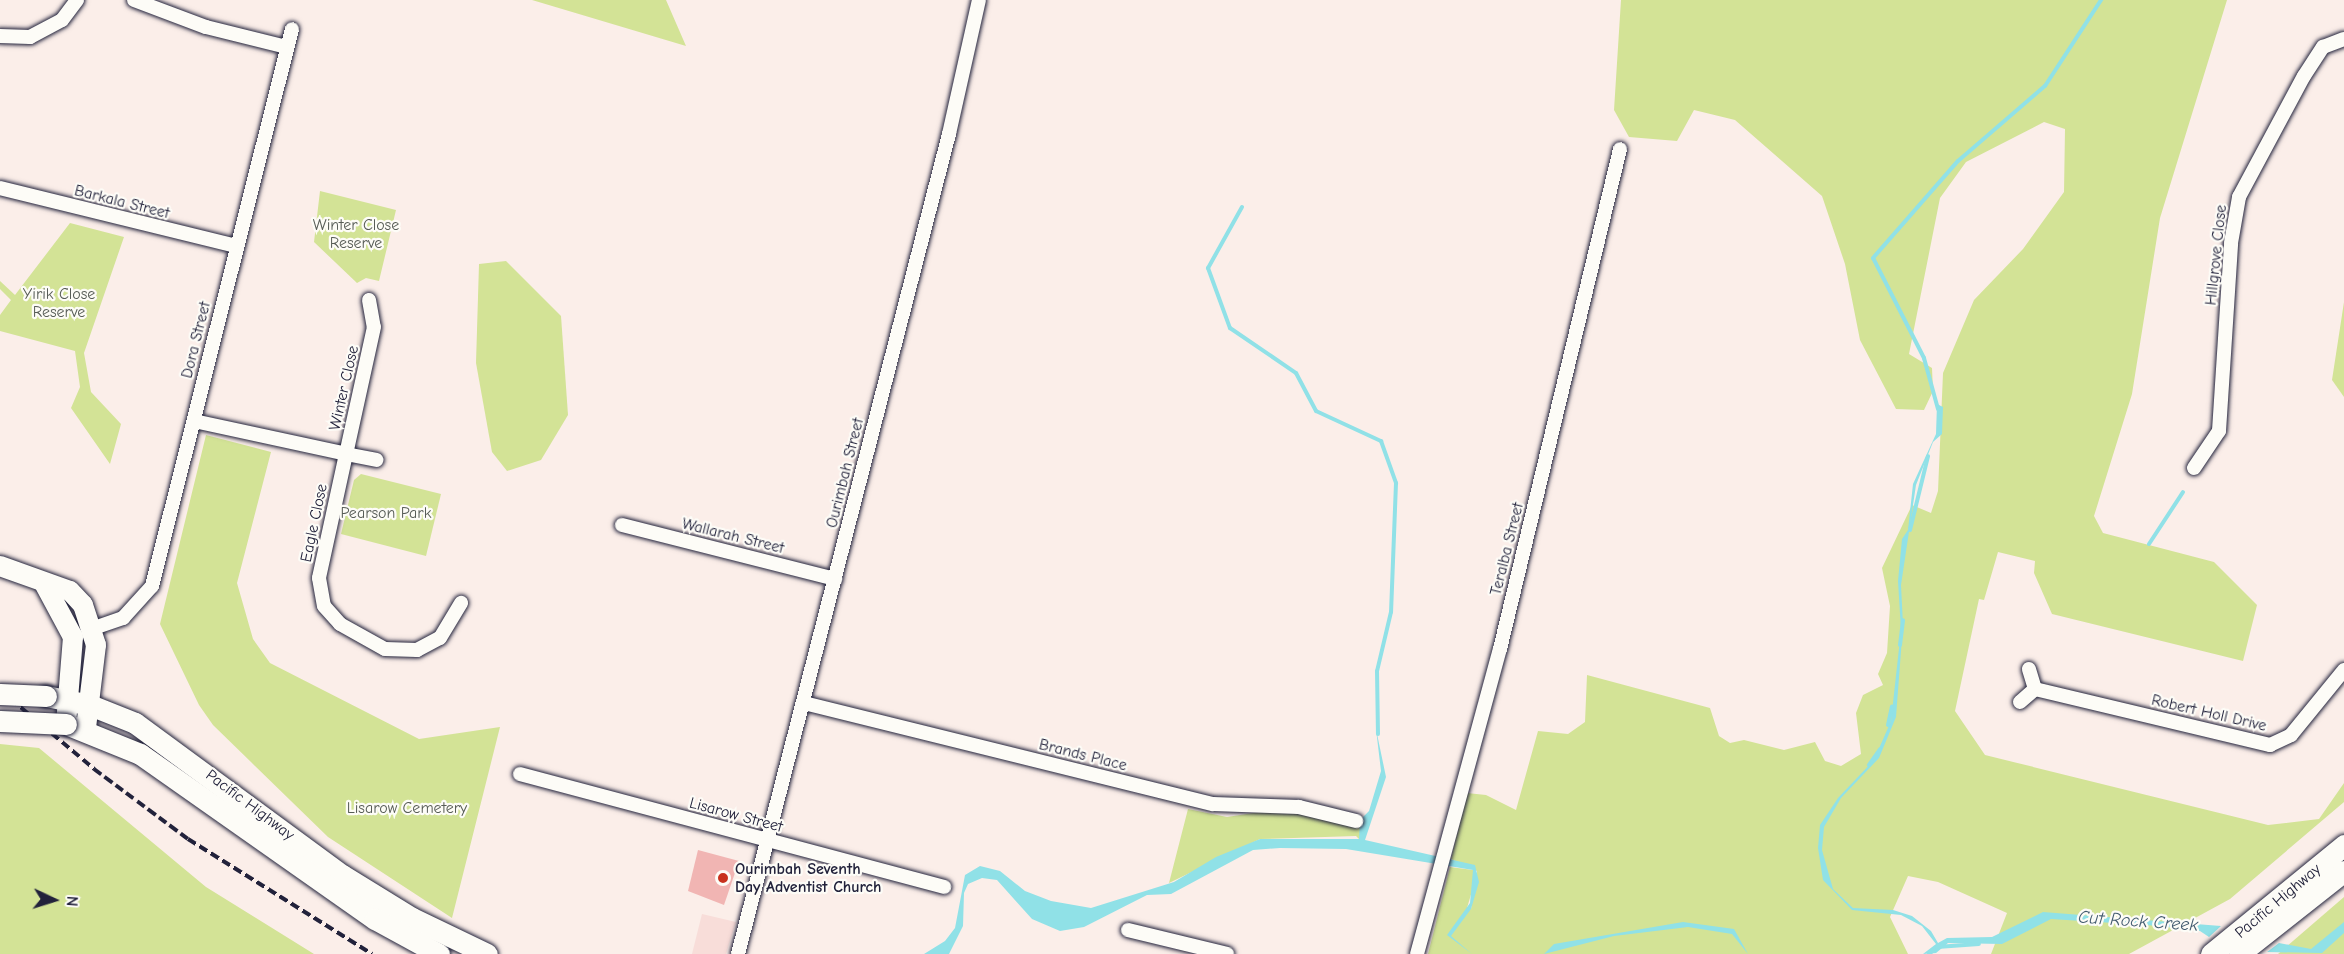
<!DOCTYPE html>
<style>
body{margin:0}
#map{position:relative;width:2344px;height:954px;overflow:hidden;background:#fbeee9;font-family:"Comic Neue",sans-serif}
div>[style]{position:absolute}
[style*='--x']{left:calc(var(--x)*1px);top:calc(var(--y)*1px);width:calc(var(--w)*1px);rotate:calc(var(--a)*1deg)}
.built>*{inset:0;background:#f8ddd9}
.green>*{inset:0;background:#d3e396}
.water>*{inset:0;background:#90e1e7}
.stream>*{height:4px;margin:-2px;padding:0 2px;transform-origin:2px;border-radius:2px;background:#90e1e7}
.building>*{inset:0;background:#f1b5b3}
.roads{filter:drop-shadow(0 0 2px #22223b) drop-shadow(0 0 2px #22223b)}
.street>*{height:14px;margin:-7px;padding:0 7px;transform-origin:7px;border-radius:7px;background:#fdfcf7}
.secondary>*{height:20px;margin:-10px;padding:0 10px;transform-origin:10px;border-radius:10px;background:#fdfcf7}
.primary>*{height:21px;margin:-10.5px;padding:0 10.5px;transform-origin:10.5px;border-radius:10.5px;background:#fdfcf7}
.rail>*{height:4px;margin-top:-2px;transform-origin:0;background:repeating-linear-gradient(90deg,#22223b 0 9px,transparent 0 13.5px)}
.bridges{filter:drop-shadow(0 0 2px #22223b) drop-shadow(0 0 2px #22223b)}
.primary-bridge>*{height:21px;margin:-10.5px;padding:0 10.5px;transform-origin:10.5px;border-radius:10.5px;background:#fdfcf7}
.dots>*{width:16px;height:16px;translate:-50% -50%;box-sizing:border-box;border:3px solid #fdfcf7;border-radius:50%}
span{translate:-50% -50%;white-space:nowrap;text-align:center;line-height:1.15;-webkit-text-stroke:4.5px #fdfcf7;paint-order:stroke}
.street-label{font-size:16px;color:#22223b}
.park-label{font-size:16px;color:#575c56}
.poi-label{font-size:16px;color:#22223b;font-weight:700}
.left{translate:0 -50%;text-align:left}
.water-label{font-size:18px;color:#435b6f;font-style:italic}
.north{position:absolute;left:24px;top:870px;width:60px;height:60px;-webkit-text-stroke:4px #fdfcf7;paint-order:stroke;rotate:94deg;font-size:16px;font-weight:700;line-height:24px;text-align:center;color:#22223b}
.north::after{content:'';display:block;margin:auto;width:21px;height:27px;background:#22223b;clip-path:polygon(50% 0,100% 100%,50% 72%,0 100%)}
</style>
<div id="map">
<div class="built">
<div style="clip-path:polygon(702px 914px,736px 922px,726px 954px,692px 954px)"></div>
</div>
<div class="green">
<div style="clip-path:polygon(463px 0,666px 0,686px 46px,532px 0)"></div>
<div style="clip-path:polygon(1621px 0,2227px 0,2160px 218px,2132px 394px,2094px 516px,2103px 533px,2214px 562px,2257px 605px,2243px 661px,2052px 614px,2034px 573px,2035px 561px,1998px 552px,1984px 600px,1979px 599px,1955px 711px,1985px 755px,2268px 825px,2319px 819px,2344px 783px,2344px 802px,2230px 899px,2129px 954px,1991px 954px,2007px 913px,1938px 882px,1908px 876px,1890px 917px,1908px 954px,1428px 954px,1450px 867px,1473px 870px,1475px 881px,1467px 908px,1471px 909px,1477px 871px,1451px 859px,1467px 793px,1486px 795px,1516px 810px,1538px 731px,1568px 734px,1585px 722px,1587px 675px,1710px 708px,1719px 736px,1730px 743px,1744px 740px,1784px 750px,1815px 742px,1825px 761px,1841px 766px,1861px 754px,1856px 713px,1863px 695px,1883px 685px,1878px 674px,1887px 653px,1890px 606px,1882px 568px,1912px 505px,1931px 513px,1938px 491px,1943px 373px,1974px 300px,2023px 249px,2064px 192px,2065px 129px,2044px 122px,1966px 162px,1940px 198px,1909px 354px,1932px 368px,1933px 391px,1924px 410px,1896px 409px,1860px 340px,1845px 264px,1822px 196px,1735px 120px,1694px 110px,1677px 141px,1629px 137px,1614px 110px)"></div>
<div style="clip-path:polygon(320px 191px,396px 210px,379px 281px,366px 278px,357px 283px,314px 242px)"></div>
<div style="clip-path:polygon(70px 223px,124px 237px,84px 353px,91px 392px,121px 424px,110px 464px,71px 408px,80px 387px,75px 351px,0 331px,0 315px,11px 300px,0 289px,0 281px,15px 295px)"></div>
<div style="clip-path:polygon(506px 261px,561px 316px,568px 415px,541px 460px,507px 471px,492px 452px,476px 363px,479px 264px)"></div>
<div style="clip-path:polygon(2344px 302px,2344px 397px,2332px 380px)"></div>
<div style="clip-path:polygon(206px 435px,271px 452px,237px 583px,253px 639px,270px 663px,419px 739px,500px 727px,452px 918px,328px 837px,213px 725px,199px 705px,160px 624px)"></div>
<div style="clip-path:polygon(361px 474px,441px 494px,426px 556px,341px 534px,354px 480px)"></div>
<div style="clip-path:polygon(0 744px,39px 748px,206px 887px,314px 954px,0 954px)"></div>
<div style="clip-path:polygon(1188px 809px,1227px 817px,1266px 811px,1299px 813px,1366px 826px,1362px 842px,1356px 836px,1260px 839px,1169px 883px)"></div>
<div style="clip-path:polygon(2344px 897px,2344px 954px,2278px 954px)"></div>
</div>
<div class="water">
<div style="clip-path:polygon(1937px 404px,1943px 407px,1942px 434px,1933px 442px,1916px 485px,1901px 585px,1903px 625px,1896px 717px,1879px 758px,1841px 798px,1824px 827px,1822px 850px,1833px 889px,1853px 908px,1893px 910px,1912px 916px,1931px 931px,1938px 943px,1947px 938px,1992px 937px,2043px 912px,2221px 926px,2209px 937px,2200px 931px,2160px 926px,2051px 919px,2002px 944px,1948px 943px,1936px 953px,1923px 954px,1936px 944px,1922px 926px,1901px 915px,1852px 910px,1823px 880px,1818px 848px,1820px 825px,1838px 798px,1874px 760px,1891px 721px,1901px 630px,1898px 581px,1902px 539px,1908px 530px,1913px 484px,1936px 434px)"></div>
<div style="clip-path:polygon(1376px 729px,1386px 777px,1365px 840px,1475px 865px,1479px 882px,1471px 909px,1451px 936px,1472px 954px,1447px 935px,1470px 903px,1473px 870px,1346px 849px,1280px 848px,1253px 850px,1171px 894px,1147px 895px,1084px 927px,1060px 931px,1032px 919px,997px 880px,982px 878px,968px 884px,964px 893px,963px 926px,949px 954px,924px 954px,945px 941px,955px 928px,965px 875px,980px 866px,1000px 871px,1025px 891px,1051px 901px,1091px 908px,1174px 882px,1216px 857px,1260px 839px,1359px 839px,1360px 820px,1369px 811px,1381px 771px)"></div>
<div style="clip-path:polygon(1683px 922px,1734px 929px,1748px 954px,1732px 934px,1688px 927px,1614px 936px,1544px 954px,1554px 944px)"></div>
<div style="clip-path:polygon(2344px 922px,2344px 933px,2322px 953px,2267px 952px,2279px 943px,2311px 949px)"></div>
</div>
<div class="stream">
<div style="--x:1242;--y:207;--w:70;--a:119.1"></div>
<div style="--x:1208;--y:268;--w:64;--a:69.9"></div>
<div style="--x:1230;--y:328;--w:80;--a:34.3"></div>
<div style="--x:1296;--y:373;--w:43;--a:62.2"></div>
<div style="--x:1316;--y:411;--w:72;--a:24.8"></div>
<div style="--x:1381;--y:441;--w:45;--a:70.3"></div>
<div style="--x:1396;--y:483;--w:129;--a:92.2"></div>
<div style="--x:1391;--y:612;--w:61;--a:103.3"></div>
<div style="--x:1377;--y:671;--w:63;--a:89.1"></div>
<div style="--x:1938;--y:409;--w:53;--a:-105.4"></div>
<div style="--x:1924;--y:358;--w:112;--a:-117"></div>
<div style="--x:1873;--y:258;--w:129;--a:-48.8"></div>
<div style="--x:1958;--y:161;--w:115;--a:-40.8"></div>
<div style="--x:2045;--y:86;--w:103;--a:-56.9"></div>
<div style="--x:1910;--y:530;--w:76;--a:-76.3"></div>
<div style="--x:2149;--y:544;--w:62;--a:-56.8"></div>
<div style="--x:1900;--y:645;--w:25;--a:-83"></div>
<div style="--x:1888;--y:725;--w:19;--a:-78"></div>
<div style="--x:1869;--y:765;--w:19;--a:-55"></div>
<div style="--x:1929;--y:954;--w:11;--a:-41"></div>
<div style="--x:1937;--y:947;--w:42;--a:-4.1"></div>
</div>
<div class="building">
<div style="clip-path:polygon(698px 850px,739px 861px,724px 905px,688px 891px)"></div>
</div>
<div class="roads">
<div class="street">
<div style="--x:134;--y:0;--w:77;--a:20.6"></div>
<div style="--x:206;--y:27;--w:83;--a:13.9"></div>
<div style="--x:0;--y:36;--w:30;--a:2"></div>
<div style="--x:30;--y:37;--w:36;--a:-28"></div>
<div style="--x:62;--y:20;--w:25;--a:-53"></div>
<div style="--x:0;--y:188;--w:243;--a:13.8"></div>
<div style="--x:369;--y:300;--w:27;--a:80"></div>
<div style="--x:374;--y:327;--w:130;--a:102.4"></div>
<div style="--x:346;--y:454;--w:31;--a:11"></div>
<div style="--x:194;--y:421;--w:156;--a:12.2"></div>
<div style="--x:346;--y:454;--w:127;--a:102.3"></div>
<div style="--x:319;--y:578;--w:28;--a:80"></div>
<div style="--x:324;--y:606;--w:24;--a:48"></div>
<div style="--x:340;--y:624;--w:51;--a:29.1"></div>
<div style="--x:385;--y:649;--w:32;--a:2"></div>
<div style="--x:417;--y:650;--w:26;--a:-28"></div>
<div style="--x:440;--y:638;--w:41;--a:-59"></div>
<div style="--x:2194;--y:468;--w:45;--a:-56"></div>
<div style="--x:2219;--y:431;--w:188;--a:-86.3"></div>
<div style="--x:2231;--y:243;--w:47;--a:-80.1"></div>
<div style="--x:2239;--y:197;--w:137;--a:-61.8"></div>
<div style="--x:2304;--y:76;--w:35;--a:-57"></div>
<div style="--x:2323;--y:47;--w:22;--a:-21"></div>
<div style="--x:622;--y:525;--w:220;--a:14.2"></div>
<div style="--x:94;--y:628;--w:31;--a:-19"></div>
<div style="--x:123;--y:618;--w:43;--a:-47.8"></div>
<div style="--x:152;--y:586;--w:574;--a:-75.89"></div>
<div style="--x:2035;--y:689;--w:242;--a:13.4"></div>
<div style="--x:2270;--y:745;--w:23;--a:-25"></div>
<div style="--x:2291;--y:735;--w:84;--a:-50.8"></div>
<div style="--x:2020;--y:702;--w:20;--a:-41"></div>
<div style="--x:2035;--y:689;--w:21;--a:-107"></div>
<div style="--x:804;--y:703;--w:421;--a:13.9"></div>
<div style="--x:1213;--y:804;--w:86;--a:2"></div>
<div style="--x:1299;--y:807;--w:59;--a:13.8"></div>
<div style="--x:520;--y:774;--w:439;--a:14.9"></div>
<div style="--x:1128;--y:930;--w:102;--a:13.6"></div>
<div style="--x:738;--y:954;--w:847;--a:-75.57"></div>
<div style="--x:949;--y:134;--w:137;--a:-77.4"></div>
<div style="--x:1417;--y:954;--w:316;--a:-74.8"></div>
<div style="--x:1500;--y:649;--w:514;--a:-76.5"></div>
</div>
<div class="secondary">
<div style="--x:0;--y:566;--w:74;--a:19.7"></div>
<div style="--x:70;--y:591;--w:19;--a:47"></div>
<div style="--x:83;--y:605;--w:42;--a:72"></div>
<div style="--x:96;--y:645;--w:84;--a:96.9"></div>
<div style="--x:45;--y:585;--w:59;--a:61.7"></div>
<div style="--x:73;--y:637;--w:87;--a:94.6"></div>
</div>
<div class="primary">
<div style="--x:46;--y:696;--w:45;--a:11.6"></div>
<div style="--x:90;--y:705;--w:48;--a:21.8"></div>
<div style="--x:135;--y:723;--w:257;--a:36.3"></div>
<div style="--x:342;--y:875;--w:82;--a:31.6"></div>
<div style="--x:412;--y:918;--w:83;--a:25.6"></div>
<div style="--x:66;--y:724;--w:80;--a:22.1"></div>
<div style="--x:140;--y:754;--w:287;--a:35.1"></div>
<div style="--x:375;--y:919;--w:73;--a:28.7"></div>
<div style="--x:2211;--y:954;--w:172;--a:-39.3"></div>
<div style="--x:2239;--y:954;--w:134;--a:-38.3"></div>
</div>
</div>
<div class="rail">
<div style="--x:0;--y:690;--w:123;--a:40"></div>
<div style="--x:94;--y:769;--w:117;--a:36.7"></div>
<div style="--x:188;--y:839;--w:217;--a:32"></div>
</div>
<div class="bridges">
<div class="primary-bridge">
<div style="--x:0;--y:694;--w:46;--a:2.5"></div>
<div style="--x:0;--y:721;--w:66;--a:2.6"></div>
</div>
</div>
<div class="dots">
<div style="left:723px;top:878px;background:#c8321e"></div>
</div>
<div class="street-label">
<span style="left:122px;top:202px;rotate:14deg">Barkala Street</span>
<span style="left:2216px;top:255px;rotate:-84deg">Hillgrove Close</span>
<span style="left:196px;top:340px;rotate:-76deg">Dora Street</span>
<span style="left:344px;top:388px;rotate:-77deg">Winter Close</span>
<span style="left:845px;top:473px;rotate:-76deg">Ourimbah Street</span>
<span style="left:314px;top:523px;rotate:-78deg">Eagle Close</span>
<span style="left:733px;top:536px;rotate:14deg">Wallarah Street</span>
<span style="left:1507px;top:549px;rotate:-76deg">Teralba Street</span>
<span style="left:2209px;top:713px;rotate:13deg">Robert Holl Drive</span>
<span style="left:1083px;top:755px;rotate:14deg">Brands Place</span>
<span style="left:250px;top:805px;rotate:37deg">Pacific Highway</span>
<span style="left:736px;top:815px;rotate:15deg">Lisarow Street</span>
<span style="left:2278px;top:901px;rotate:-40deg">Pacific Highway</span>
</div>
<div class="park-label">
<span style="left:356px;top:234px">Winter Close<br>Reserve</span>
<span style="left:59px;top:303px">Yirik Close<br>Reserve</span>
<span style="left:386px;top:513px">Pearson Park</span>
<span style="left:407px;top:808px">Lisarow Cemetery</span>
</div>
<div class="poi-label">
<span class="left" style="left:735px;top:878px">Ourimbah Seventh<br>Day Adventist Church</span>
</div>
<div class="water-label">
<span style="left:2138px;top:922px;rotate:4deg">Cut Rock Creek</span>
</div>
<div class="north">N</div>
</div>
